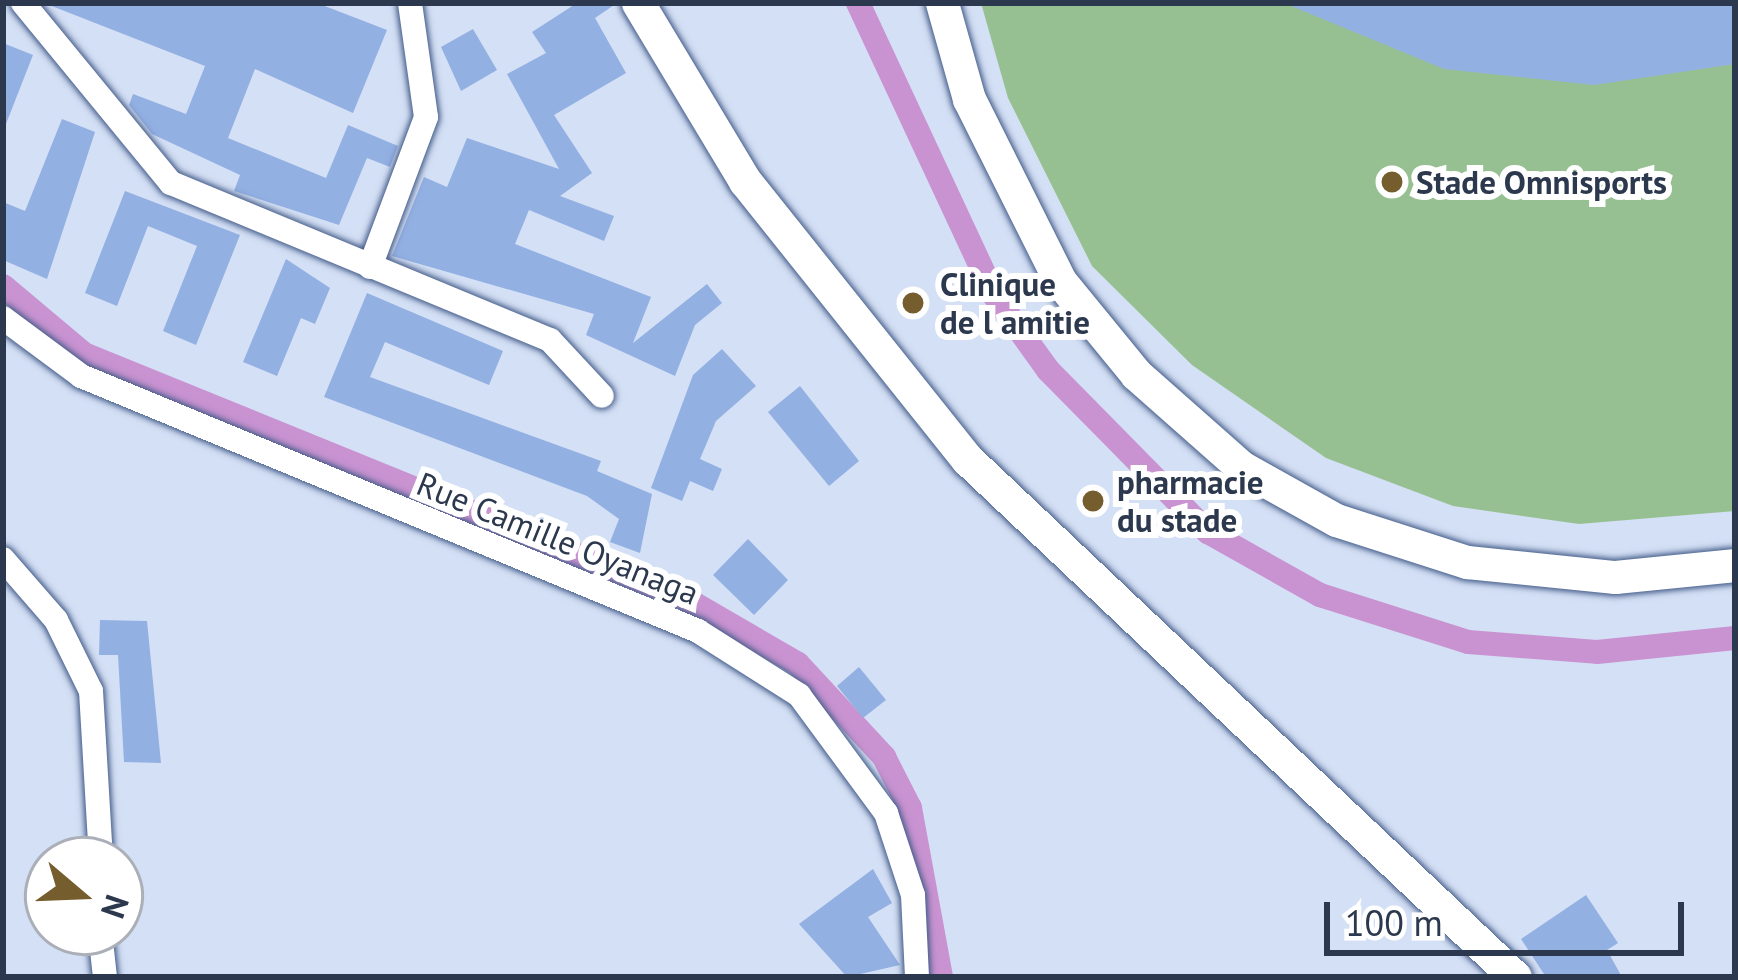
<!DOCTYPE html>
<style>
body{margin:0}
#map{position:relative;width:1738px;height:980px;overflow:hidden;background:#d4e0f5;font-family:"PT Sans",sans-serif}
div>[style]{position:absolute}
[style*='--x']{left:calc(var(--x)*1px);top:calc(var(--y)*1px);width:calc(var(--w)*1px);rotate:calc(var(--a)*1deg)}
.green>*{inset:0;background:#97c092}
.canal>*{height:24px;margin:-12px;padding:0 12px;transform-origin:12px;border-radius:12px;background:#c993d1}
.building>*{inset:0;background:#93b0e3}
.roads{filter:drop-shadow(0 0 3px #435b89) drop-shadow(0 0 3px #435b89)}
.street>*{height:24px;margin:-12px;padding:0 12px;transform-origin:12px;border-radius:12px;background:#fff}
.secondary>*{height:33px;margin:-16.5px;padding:0 16.5px;transform-origin:16.5px;border-radius:16.5px;background:#fff}
.dots>*{width:33px;height:33px;translate:-50% -50%;box-sizing:border-box;border:6px solid #fff;border-radius:50%}
span{translate:-50% -50%;white-space:nowrap;text-align:center;line-height:1.15;-webkit-text-stroke:12px #fff;paint-order:stroke}
.poi-label{font-size:33px;color:#2c384d;font-weight:700}
.left{translate:0 -50%;text-align:left}
.street-label{font-size:33px;color:#2c384d}
.frame{position:absolute;inset:0;border:6px solid #2c384d;pointer-events:none}
.north{position:absolute;left:24px;top:836px;width:120px;height:120px;box-sizing:border-box;background:#fff;border:3px solid #abafb8;border-radius:50%;rotate:109deg;font-size:33px;font-weight:700;line-height:48px;text-align:center;color:#2c384d}
.north::after{content:'';display:block;margin:auto;width:42px;height:54px;background:#765d2e;clip-path:polygon(50% 0,100% 100%,50% 72%,0 100%)}
.scale{position:absolute;left:1324px;top:902px;width:360px;height:54px;box-sizing:border-box;border:6px solid #2c384d;border-top:0;padding-left:15px;font-size:36px;line-height:42px;white-space:nowrap;color:#2c384d;-webkit-text-stroke:9px #fff;paint-order:stroke}
</style>
<div id="map">
<div class="green">
<div style="clip-path:polygon(981px 3px,1735px 3px,1735px 511px,1579px 524px,1453px 506px,1326px 458px,1192px 365px,1092px 266px,1008px 98px)"></div>
</div>
<div class="canal">
<div style="--x:858;--y:3;--w:322;--a:65"></div>
<div style="--x:994;--y:295;--w:92;--a:54.2"></div>
<div style="--x:1048;--y:370;--w:228;--a:45.4"></div>
<div style="--x:1208;--y:532;--w:129;--a:29.4"></div>
<div style="--x:1320;--y:595;--w:155;--a:17.6"></div>
<div style="--x:1468;--y:642;--w:129;--a:4.4"></div>
<div style="--x:1597;--y:652;--w:139;--a:-5.8"></div>
<div style="--x:3;--y:286;--w:106;--a:40"></div>
<div style="--x:84;--y:354;--w:650;--a:22.15"></div>
<div style="--x:686;--y:599;--w:129;--a:30.1"></div>
<div style="--x:798;--y:664;--w:127;--a:47.2"></div>
<div style="--x:884;--y:757;--w:57;--a:63"></div>
<div style="--x:910;--y:808;--w:172;--a:79.6"></div>
</div>
<div class="building">
<div style="clip-path:polygon(44px 3px,317px 3px,387px 30px,353px 113px,255px 69px,228px 138px,326px 178px,348px 125px,398px 146px,390px 167px,367px 158px,339px 225px,234px 191px,240px 175px,152px 134px,129px 105px,133px 94px,186px 114px,205px 66px)"></div>
<div style="clip-path:polygon(577px 3px,617px 3px,595px 18px,626px 73px,554px 115px,592px 173px,560px 196px,614px 216px,604px 241px,529px 210px,515px 244px,651px 297px,633px 343px,707px 284px,722px 303px,695px 325px,675px 376px,586px 335px,594px 314px,392px 256px,424px 177px,447px 187px,467px 138px,559px 169px,507px 74px,546px 53px,532px 32px)"></div>
<div style="clip-path:polygon(1284px 3px,1735px 3px,1735px 64px,1594px 85px,1444px 69px)"></div>
<div style="clip-path:polygon(473px 29px,497px 70px,461px 91px,441px 47px)"></div>
<div style="clip-path:polygon(3px 43px,33px 55px,4px 129px,3px 129px)"></div>
<div style="clip-path:polygon(62px 119px,95px 132px,47px 279px,3px 260px,3px 202px,25px 211px)"></div>
<div style="clip-path:polygon(125px 191px,240px 235px,196px 345px,163px 331px,197px 246px,148px 226px,117px 306px,85px 293px)"></div>
<div style="clip-path:polygon(286px 259px,330px 288px,315px 324px,301px 318px,277px 376px,243px 362px)"></div>
<div style="clip-path:polygon(367px 293px,503px 351px,489px 385px,385px 342px,370px 377px,601px 461px,597px 471px,652px 494px,640px 553px,610px 542px,619px 519px,587px 496px,324px 397px)"></div>
<div style="clip-path:polygon(722px 349px,756px 386px,716px 421px,700px 459px,722px 469px,713px 491px,690px 481px,682px 501px,651px 488px,693px 375px)"></div>
<div style="clip-path:polygon(800px 386px,859px 461px,829px 486px,768px 412px)"></div>
<div style="clip-path:polygon(748px 539px,788px 580px,754px 615px,713px 575px)"></div>
<div style="clip-path:polygon(100px 620px,147px 621px,161px 763px,124px 762px,118px 655px,99px 655px)"></div>
<div style="clip-path:polygon(859px 667px,886px 700px,863px 718px,837px 686px)"></div>
<div style="clip-path:polygon(873px 869px,892px 903px,868px 917px,900px 965px,847px 977px,799px 924px)"></div>
<div style="clip-path:polygon(1586px 895px,1618px 943px,1607px 950px,1622px 977px,1546px 977px,1521px 939px)"></div>
</div>
<div class="roads">
<div class="street">
<div style="--x:23;--y:3;--w:233;--a:50.6"></div>
<div style="--x:171;--y:183;--w:410;--a:22.5"></div>
<div style="--x:550;--y:340;--w:76;--a:47.1"></div>
<div style="--x:370;--y:267;--w:160;--a:-69.5"></div>
<div style="--x:426;--y:117;--w:115;--a:-98"></div>
<div style="--x:3;--y:318;--w:97;--a:36.6"></div>
<div style="--x:81;--y:376;--w:668;--a:22.45"></div>
<div style="--x:698;--y:631;--w:120;--a:32.4"></div>
<div style="--x:799;--y:695;--w:147;--a:53.6"></div>
<div style="--x:886;--y:813;--w:86;--a:71.8"></div>
<div style="--x:913;--y:895;--w:82;--a:87.2"></div>
<div style="--x:3;--y:559;--w:81;--a:49"></div>
<div style="--x:56;--y:620;--w:79;--a:63.8"></div>
<div style="--x:91;--y:691;--w:169;--a:86.6"></div>
<div style="--x:100;--y:932;--w:45;--a:83.7"></div>
</div>
<div class="secondary">
<div style="--x:638;--y:3;--w:208;--a:59"></div>
<div style="--x:745;--y:181;--w:356;--a:51.4"></div>
<div style="--x:967;--y:459;--w:754;--a:43.39"></div>
<div style="--x:942;--y:3;--w:100;--a:74.3"></div>
<div style="--x:969;--y:99;--w:203;--a:63.4"></div>
<div style="--x:1060;--y:281;--w:120;--a:50.7"></div>
<div style="--x:1136;--y:374;--w:140;--a:41.5"></div>
<div style="--x:1241;--y:467;--w:109;--a:29.2"></div>
<div style="--x:1336;--y:520;--w:138;--a:17.8"></div>
<div style="--x:1467;--y:562;--w:149;--a:5.8"></div>
<div style="--x:1615;--y:577;--w:121;--a:-5.7"></div>
</div>
</div>
<div class="dots">
<div style="left:1392px;top:182px;background:#765d2e"></div>
<div style="left:913px;top:303px;background:#765d2e"></div>
<div style="left:1093px;top:501px;background:#765d2e"></div>
</div>
<div class="poi-label">
<span class="left" style="left:1416px;top:182px">Stade Omnisports</span>
<span class="left" style="left:940px;top:303px">Clinique<br>de l amitie</span>
<span class="left" style="left:1117px;top:501px">pharmacie<br>du stade</span>
</div>
<div class="street-label">
<span style="left:558px;top:538px;rotate:22deg">Rue Camille Oyanaga</span>
</div>
<div class="frame"></div>
<div class="north">N</div>
<div class="scale">100 m</div>
</div>
